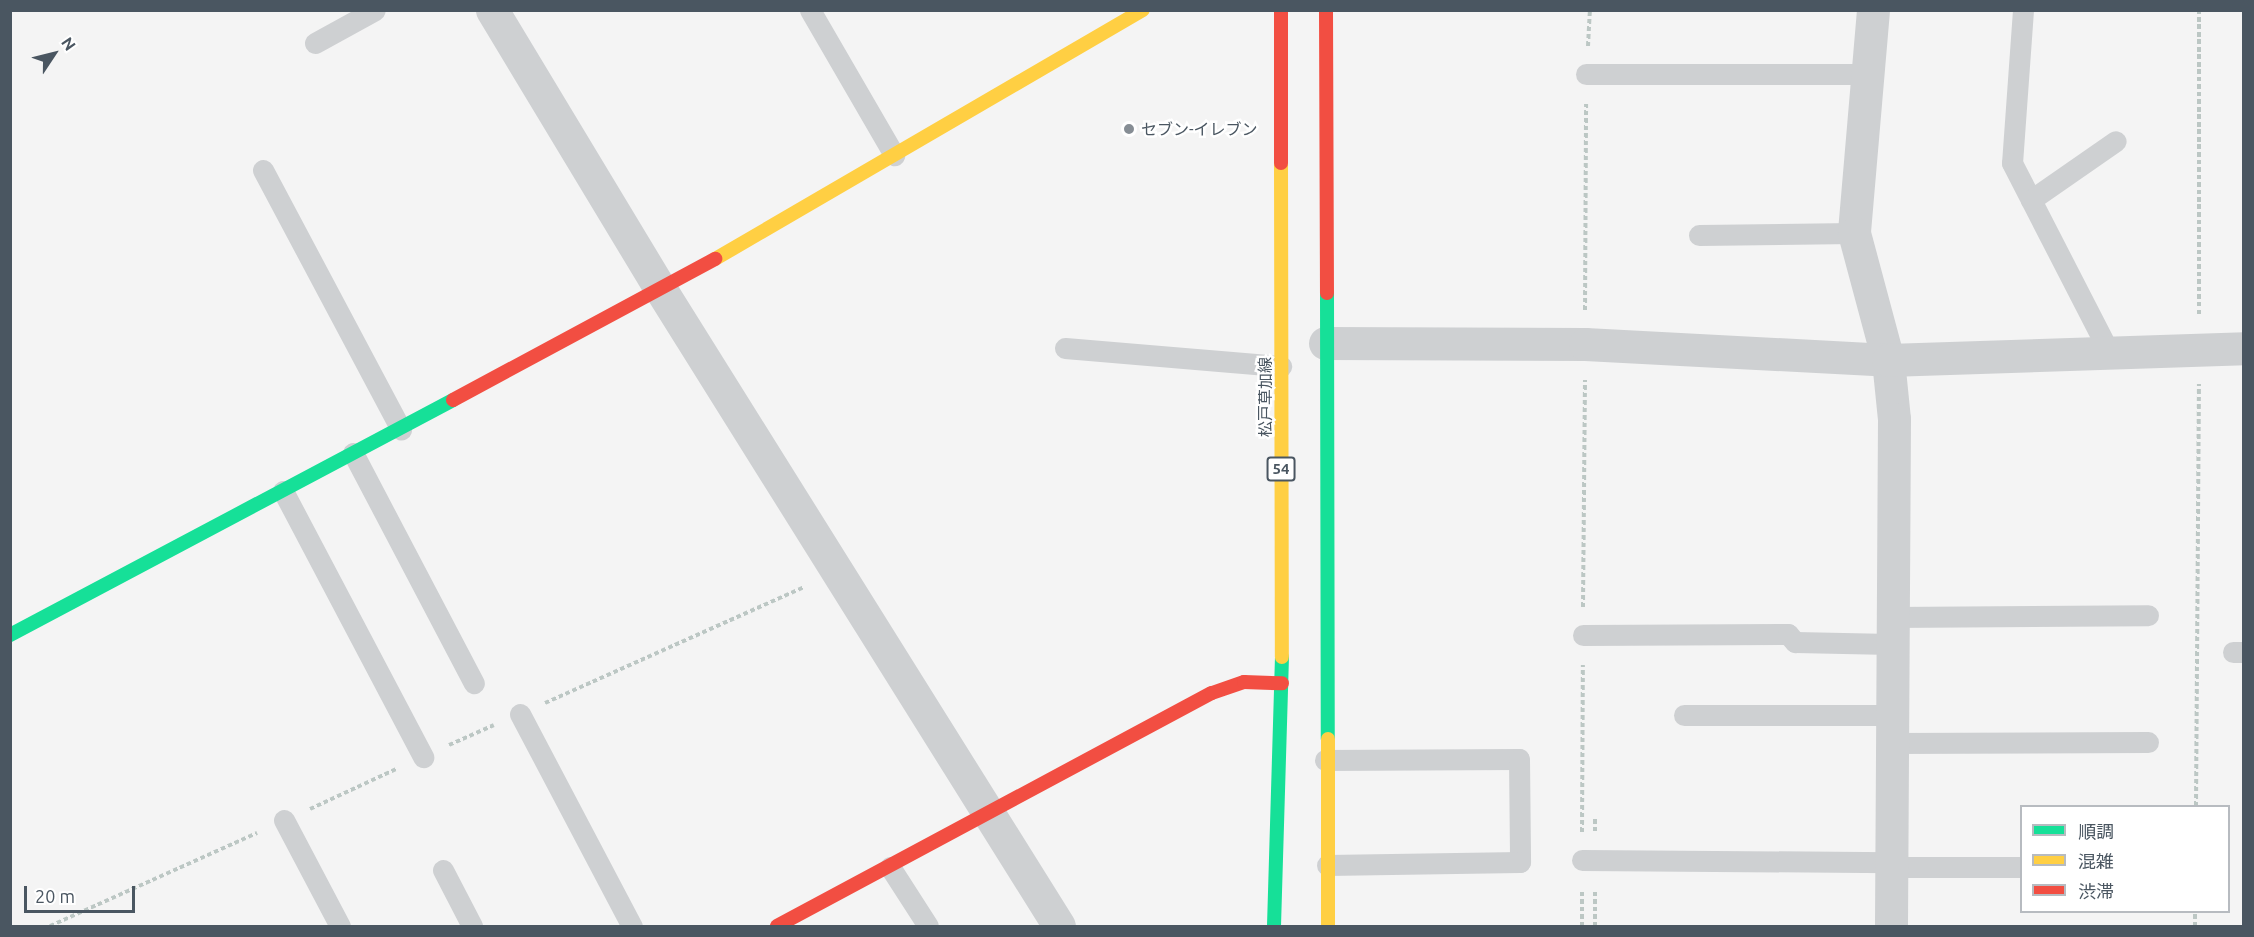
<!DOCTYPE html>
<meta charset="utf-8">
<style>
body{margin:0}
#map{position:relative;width:2254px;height:937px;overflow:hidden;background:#f4f4f4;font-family:Ubuntu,"Noto Sans JP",sans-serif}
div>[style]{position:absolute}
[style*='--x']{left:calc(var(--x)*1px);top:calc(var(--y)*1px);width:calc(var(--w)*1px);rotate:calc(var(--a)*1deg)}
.path>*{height:4px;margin-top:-2px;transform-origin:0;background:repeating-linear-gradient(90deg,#bcc7c4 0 4.5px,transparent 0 7.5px)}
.lane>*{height:21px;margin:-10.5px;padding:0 10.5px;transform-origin:10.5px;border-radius:10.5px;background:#ced0d2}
.street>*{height:33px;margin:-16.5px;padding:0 16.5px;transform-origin:16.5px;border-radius:16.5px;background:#ced0d2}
.fast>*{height:14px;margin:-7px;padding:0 7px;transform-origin:7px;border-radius:7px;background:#16e098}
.slow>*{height:14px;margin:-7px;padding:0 7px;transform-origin:7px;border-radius:7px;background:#ffcf43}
.jam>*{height:14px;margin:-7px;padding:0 7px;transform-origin:7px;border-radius:7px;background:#f24e42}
.dots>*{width:16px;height:16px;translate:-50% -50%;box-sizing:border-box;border:3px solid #fff;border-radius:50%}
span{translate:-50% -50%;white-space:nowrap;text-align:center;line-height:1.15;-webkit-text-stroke:5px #fff;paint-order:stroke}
.shield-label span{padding:2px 4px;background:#fff;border:2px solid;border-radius:4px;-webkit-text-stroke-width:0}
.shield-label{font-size:15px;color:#4a5661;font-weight:700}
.poi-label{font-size:16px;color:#4a5661}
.left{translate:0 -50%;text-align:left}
.street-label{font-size:16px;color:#4a5661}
.frame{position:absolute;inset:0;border:12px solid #4a5661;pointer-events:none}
.legend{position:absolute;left:2020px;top:805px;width:210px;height:108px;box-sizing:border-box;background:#fff;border:2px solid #b7bbc0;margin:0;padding:8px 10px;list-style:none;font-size:18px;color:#4a5661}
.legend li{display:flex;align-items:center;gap:12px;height:30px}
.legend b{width:30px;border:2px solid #b7bbc0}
.north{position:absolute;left:24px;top:24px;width:60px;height:60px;-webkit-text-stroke:4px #fff;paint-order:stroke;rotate:55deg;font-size:16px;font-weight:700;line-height:24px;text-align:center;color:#4a5661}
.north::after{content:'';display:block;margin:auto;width:21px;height:27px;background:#4a5661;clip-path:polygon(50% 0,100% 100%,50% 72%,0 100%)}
.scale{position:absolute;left:24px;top:886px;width:111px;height:27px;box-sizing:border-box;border:3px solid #4a5661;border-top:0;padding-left:8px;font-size:18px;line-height:21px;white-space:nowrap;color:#4a5661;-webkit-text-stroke:4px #fff;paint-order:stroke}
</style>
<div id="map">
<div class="path">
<div style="--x:1588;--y:46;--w:36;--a:-87"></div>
<div style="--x:1585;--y:310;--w:206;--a:-89.7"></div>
<div style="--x:2199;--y:314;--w:304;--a:-90"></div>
<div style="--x:1583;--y:607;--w:227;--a:-89.5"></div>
<div style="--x:545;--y:703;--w:284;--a:-24.1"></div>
<div style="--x:449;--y:745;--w:49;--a:-24"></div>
<div style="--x:2196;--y:806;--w:422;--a:-89.6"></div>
<div style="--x:310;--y:809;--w:95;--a:-24.9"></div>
<div style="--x:1595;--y:831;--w:15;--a:-90"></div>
<div style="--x:1582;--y:832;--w:167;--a:-89.7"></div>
<div style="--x:50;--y:926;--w:227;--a:-24.2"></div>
<div style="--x:1582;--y:926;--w:36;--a:-90"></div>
<div style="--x:1595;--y:926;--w:37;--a:-90"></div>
<div style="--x:2195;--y:926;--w:14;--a:-90"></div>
</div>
<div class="lane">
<div style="--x:810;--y:10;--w:168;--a:59.9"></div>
<div style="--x:2023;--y:10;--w:153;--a:94.1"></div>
<div style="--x:2012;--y:163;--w:210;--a:62.8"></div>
<div style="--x:315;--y:43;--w:68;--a:-28.8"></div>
<div style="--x:1586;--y:74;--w:282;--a:0"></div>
<div style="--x:263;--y:170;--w:294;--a:62"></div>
<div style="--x:2031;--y:200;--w:103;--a:-34.8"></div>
<div style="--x:1699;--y:235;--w:155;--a:-0.7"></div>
<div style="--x:1065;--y:348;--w:217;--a:4.8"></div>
<div style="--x:353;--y:453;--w:260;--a:62.3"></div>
<div style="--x:283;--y:491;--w:301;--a:62.2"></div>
<div style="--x:1892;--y:617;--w:256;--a:-0.4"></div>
<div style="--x:1583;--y:635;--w:205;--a:-0.3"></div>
<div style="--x:1788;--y:634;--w:11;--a:49"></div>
<div style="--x:1795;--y:642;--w:96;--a:1.2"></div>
<div style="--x:2233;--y:652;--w:11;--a:0"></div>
<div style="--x:520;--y:714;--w:240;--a:62.2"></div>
<div style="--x:1684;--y:715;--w:209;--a:0"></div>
<div style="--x:1894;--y:743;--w:254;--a:-0.2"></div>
<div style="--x:1325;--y:760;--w:194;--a:-0.3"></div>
<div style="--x:1519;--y:759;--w:103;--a:89.4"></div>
<div style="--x:1520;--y:862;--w:193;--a:179.1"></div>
<div style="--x:284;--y:820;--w:120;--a:62.2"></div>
<div style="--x:1582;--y:860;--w:311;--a:0.4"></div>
<div style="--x:890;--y:867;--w:70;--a:57.2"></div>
<div style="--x:1892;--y:867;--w:130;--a:0"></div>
<div style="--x:443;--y:870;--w:63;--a:62.6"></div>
</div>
<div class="street">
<div style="--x:492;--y:10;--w:327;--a:58.9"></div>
<div style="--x:661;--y:290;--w:750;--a:57.96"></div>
<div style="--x:1873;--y:10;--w:224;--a:94.9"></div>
<div style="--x:1854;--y:233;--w:131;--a:75"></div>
<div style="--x:1888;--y:360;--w:59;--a:84.2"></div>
<div style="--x:1894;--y:419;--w:507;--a:90.34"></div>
<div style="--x:1325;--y:343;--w:260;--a:0.2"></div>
<div style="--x:1585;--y:344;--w:303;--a:3"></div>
<div style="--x:1888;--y:360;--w:356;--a:-1.9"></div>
</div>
<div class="fast">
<div style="--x:1327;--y:293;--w:446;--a:89.9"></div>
<div style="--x:10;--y:635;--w:501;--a:-27.94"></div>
<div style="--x:1274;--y:926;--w:269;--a:-88.3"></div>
</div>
<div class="slow">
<div style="--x:1281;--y:163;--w:494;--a:89.9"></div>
<div style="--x:715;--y:259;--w:495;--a:-30.2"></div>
<div style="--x:1328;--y:739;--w:187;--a:90"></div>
</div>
<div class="jam">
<div style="--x:1281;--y:10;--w:153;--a:90"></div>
<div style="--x:1326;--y:10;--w:283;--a:89.8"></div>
<div style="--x:453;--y:400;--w:298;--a:-28.3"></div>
<div style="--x:777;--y:926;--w:493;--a:-28.2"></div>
<div style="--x:1212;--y:693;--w:34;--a:-19"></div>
<div style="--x:1244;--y:682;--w:38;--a:2"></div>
</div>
<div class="dots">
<div style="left:1129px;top:129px;background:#868d94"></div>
</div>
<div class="shield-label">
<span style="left:1281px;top:469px">54</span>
</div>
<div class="poi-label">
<span class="left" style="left:1141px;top:129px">セブン-イレブン</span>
</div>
<div class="street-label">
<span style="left:1265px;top:397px;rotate:-90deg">松戸草加線</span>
</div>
<div class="frame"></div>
<ul class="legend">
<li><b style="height:8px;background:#16e098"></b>順調</li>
<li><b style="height:8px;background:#ffcf43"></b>混雑</li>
<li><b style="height:8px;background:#f24e42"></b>渋滞</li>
</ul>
<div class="north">N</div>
<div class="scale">20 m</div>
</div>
